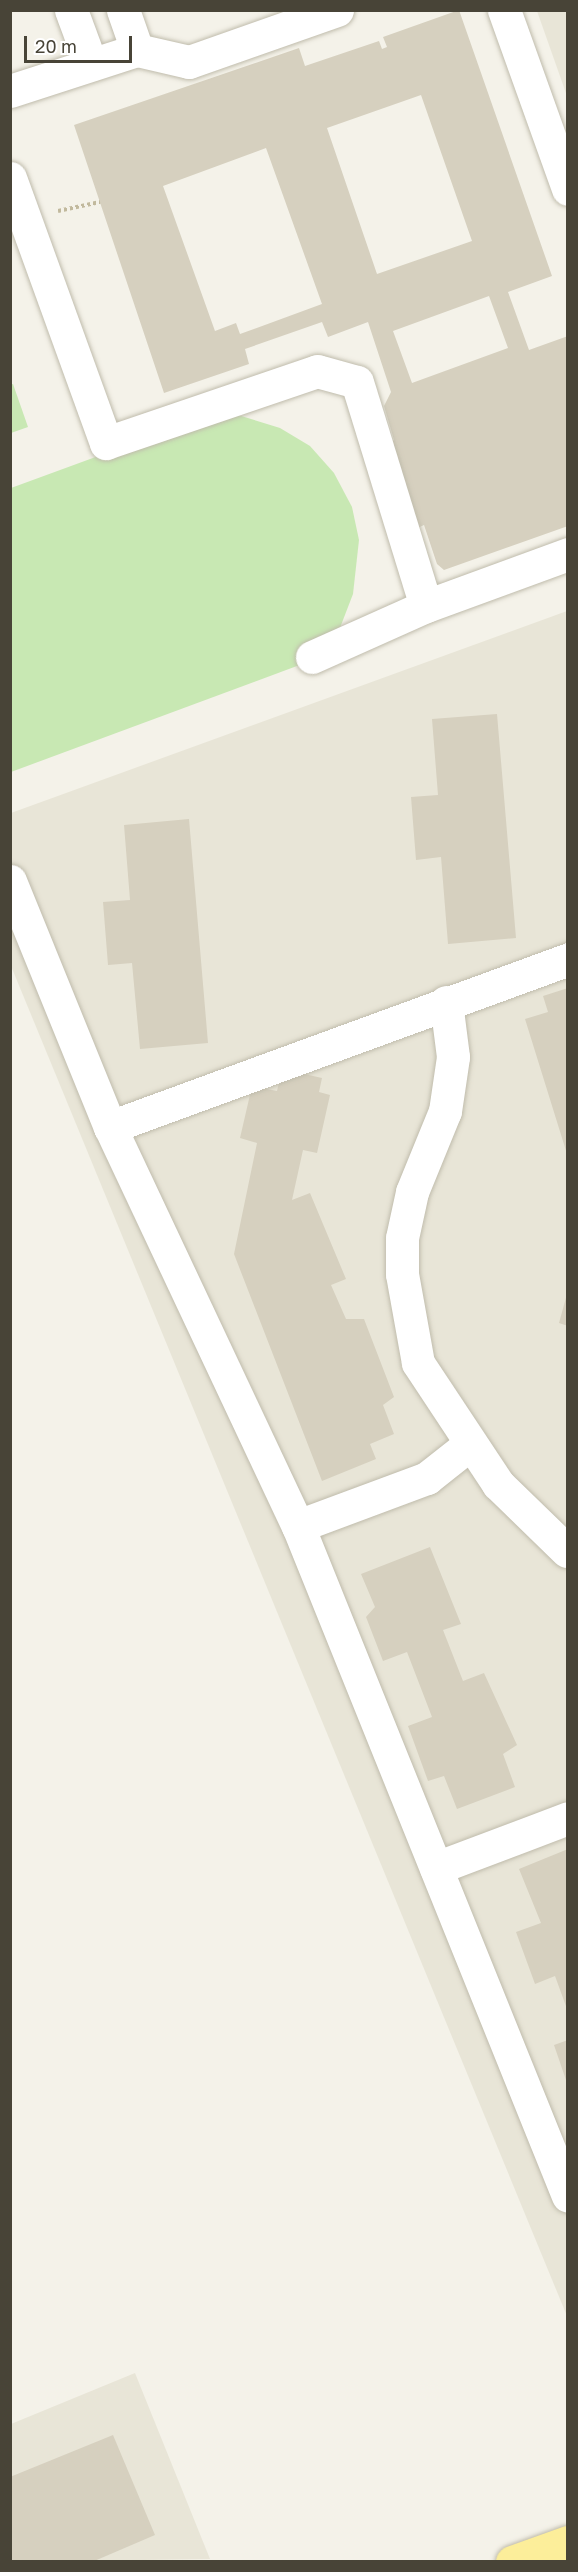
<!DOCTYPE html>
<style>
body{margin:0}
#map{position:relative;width:578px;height:2572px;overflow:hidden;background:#f4f2e9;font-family:"Golos Text",sans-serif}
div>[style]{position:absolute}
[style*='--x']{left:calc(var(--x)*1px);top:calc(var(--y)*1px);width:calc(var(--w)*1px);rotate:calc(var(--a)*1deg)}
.residential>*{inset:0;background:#e8e5d7}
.green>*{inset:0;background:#c8e8b3}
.building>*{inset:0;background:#d6d0bf}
.path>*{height:4px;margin-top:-2px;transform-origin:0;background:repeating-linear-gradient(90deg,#c1b99d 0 3px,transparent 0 6px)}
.roads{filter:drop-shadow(0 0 2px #c0bcac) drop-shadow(0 0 2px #c0bcac)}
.minor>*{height:33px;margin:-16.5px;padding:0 16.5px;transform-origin:16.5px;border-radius:16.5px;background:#fff}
.major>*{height:33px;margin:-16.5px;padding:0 16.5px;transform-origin:16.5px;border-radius:16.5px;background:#fcee9a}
span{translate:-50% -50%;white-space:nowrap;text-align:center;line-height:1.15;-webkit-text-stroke:5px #fff;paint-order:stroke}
.frame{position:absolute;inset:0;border:12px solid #484437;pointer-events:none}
.scale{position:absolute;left:24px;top:36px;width:108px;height:27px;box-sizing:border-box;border:3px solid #484437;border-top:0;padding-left:8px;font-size:18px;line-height:21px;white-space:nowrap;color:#484437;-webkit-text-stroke:4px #fff;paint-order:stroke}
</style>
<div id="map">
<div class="residential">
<div style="clip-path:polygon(537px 11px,567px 11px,567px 96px)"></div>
<div style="clip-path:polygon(567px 611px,567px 2316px,11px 966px,11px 813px)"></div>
<div style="clip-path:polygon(135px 2373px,210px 2559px,11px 2562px,11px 2424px)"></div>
</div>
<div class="green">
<div style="clip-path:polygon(13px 384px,28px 427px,11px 433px,10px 385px)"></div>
<div style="clip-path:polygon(238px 415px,280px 428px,310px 446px,334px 473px,352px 507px,359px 540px,353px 594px,338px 633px,305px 663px,11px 772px,11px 488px,202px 418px)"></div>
</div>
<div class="building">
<div style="clip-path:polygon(evenodd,459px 10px,552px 276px,508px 292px,529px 350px,568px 336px,568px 526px,444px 570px,437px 564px,424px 525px,415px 529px,388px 444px,394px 440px,384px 406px,391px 392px,368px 322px,328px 337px,322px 322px,245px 349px,249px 364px,164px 393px,74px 125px,299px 48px,305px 66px,379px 41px,382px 49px,387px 47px,383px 37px,459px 10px,421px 95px,472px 241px,377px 274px,327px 128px,421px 95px,459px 10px,266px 148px,322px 304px,240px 334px,236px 323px,215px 331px,163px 186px,266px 148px,459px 10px,489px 296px,508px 348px,412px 383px,393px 331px,489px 296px)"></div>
<div style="clip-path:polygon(497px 714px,516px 938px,448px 944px,441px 857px,416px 860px,411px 797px,438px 795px,432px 719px)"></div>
<div style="clip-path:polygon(189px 819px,208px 1043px,140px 1049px,132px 963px,108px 965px,103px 902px,130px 900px,124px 825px)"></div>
<div style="clip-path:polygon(568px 988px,568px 1154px,567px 1154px,525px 1019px,548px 1012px,543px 996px)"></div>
<div style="clip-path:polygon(282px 1069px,322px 1078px,319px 1092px,330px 1095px,317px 1153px,303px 1150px,292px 1200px,310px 1193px,346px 1279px,331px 1285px,346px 1319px,364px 1319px,394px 1397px,383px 1405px,394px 1434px,370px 1444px,376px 1459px,322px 1481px,234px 1254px,257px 1143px,240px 1138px,252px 1086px,277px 1091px)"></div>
<div style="clip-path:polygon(567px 1294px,568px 1294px,568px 1326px,559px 1323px)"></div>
<div style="clip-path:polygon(430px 1547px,461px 1624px,443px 1630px,463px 1681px,484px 1673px,517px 1745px,503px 1754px,515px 1787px,457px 1809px,444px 1776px,428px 1781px,408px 1726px,432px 1717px,407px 1652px,383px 1661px,366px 1617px,375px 1607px,361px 1574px)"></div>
<div style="clip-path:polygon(568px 1849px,568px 2009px,567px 2009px,555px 1976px,535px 1984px,516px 1932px,541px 1923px,519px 1869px)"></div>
<div style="clip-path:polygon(568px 2040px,568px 2083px,567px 2083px,554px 2045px)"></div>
<div style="clip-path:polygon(113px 2435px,155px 2535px,92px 2562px,10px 2562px,10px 2477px)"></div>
</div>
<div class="path">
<div style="--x:58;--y:211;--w:43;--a:-12.1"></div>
</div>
<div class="roads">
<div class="minor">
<div style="--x:71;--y:10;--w:58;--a:69.7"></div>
<div style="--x:123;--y:10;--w:42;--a:70.7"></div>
<div style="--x:504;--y:10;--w:190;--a:70.3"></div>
<div style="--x:10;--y:91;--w:133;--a:-17.9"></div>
<div style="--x:137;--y:50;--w:53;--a:13"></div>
<div style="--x:189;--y:62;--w:157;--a:-19.4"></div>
<div style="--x:10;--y:178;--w:282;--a:70.1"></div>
<div style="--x:106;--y:443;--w:223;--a:-18.8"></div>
<div style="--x:317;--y:371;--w:41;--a:15.4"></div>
<div style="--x:357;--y:382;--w:234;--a:72.9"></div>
<div style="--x:426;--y:606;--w:151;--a:-20.1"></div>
<div style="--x:312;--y:657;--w:125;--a:-24.1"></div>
<div style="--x:10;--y:881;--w:266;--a:67.9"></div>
<div style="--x:110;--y:1127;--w:441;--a:64.8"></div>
<div style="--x:298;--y:1526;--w:722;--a:68.05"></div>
<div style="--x:446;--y:1002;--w:55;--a:82.7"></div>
<div style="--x:453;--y:1057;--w:55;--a:98.4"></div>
<div style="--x:445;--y:1111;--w:87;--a:112.2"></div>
<div style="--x:412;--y:1192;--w:47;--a:102.3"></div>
<div style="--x:402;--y:1238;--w:36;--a:90"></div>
<div style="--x:402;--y:1274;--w:90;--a:79.8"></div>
<div style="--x:418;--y:1363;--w:145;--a:56.5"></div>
<div style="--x:498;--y:1484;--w:96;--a:44.2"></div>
<div style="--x:110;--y:1127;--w:488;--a:-20.1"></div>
<div style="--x:298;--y:1526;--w:138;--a:-20.4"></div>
<div style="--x:427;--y:1478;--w:55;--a:-38.3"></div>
<div style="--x:436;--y:1868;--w:141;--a:-20.7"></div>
</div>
<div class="major">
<div style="--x:512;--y:2562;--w:59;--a:-19.7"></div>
</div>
</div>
<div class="frame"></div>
<div class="scale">20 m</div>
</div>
